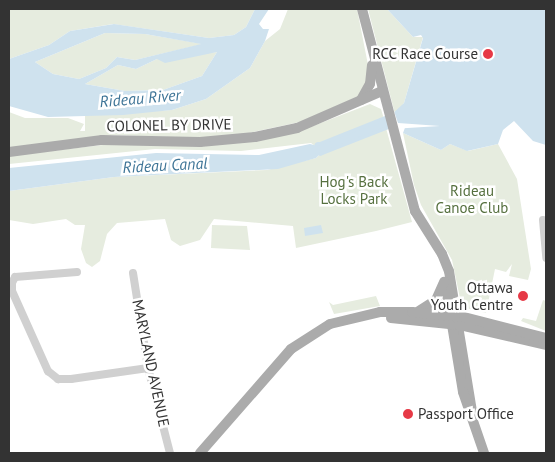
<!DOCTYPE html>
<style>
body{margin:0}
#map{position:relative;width:555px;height:462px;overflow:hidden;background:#fff;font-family:"PT Sans",sans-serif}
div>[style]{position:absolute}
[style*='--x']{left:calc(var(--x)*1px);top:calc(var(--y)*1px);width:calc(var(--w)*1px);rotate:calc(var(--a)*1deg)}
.green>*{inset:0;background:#e6ecdf}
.water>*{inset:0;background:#cfe2ee}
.pier>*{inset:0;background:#fff}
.canal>*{height:5.5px;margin:-2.75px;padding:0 2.75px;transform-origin:2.75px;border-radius:2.75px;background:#cfe2ee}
.minor>*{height:8px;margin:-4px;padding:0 4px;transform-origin:4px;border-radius:4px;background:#d0d0d0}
.major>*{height:10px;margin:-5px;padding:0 5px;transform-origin:5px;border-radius:5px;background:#ababab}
.dots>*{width:14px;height:14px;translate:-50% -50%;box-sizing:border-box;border:2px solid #fff;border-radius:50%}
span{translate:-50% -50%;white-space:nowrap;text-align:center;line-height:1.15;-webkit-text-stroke:5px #fff;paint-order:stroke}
.poi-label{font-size:15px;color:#333}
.right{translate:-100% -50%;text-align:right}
.left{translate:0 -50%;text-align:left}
.street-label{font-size:15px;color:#333}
.park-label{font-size:15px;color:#56703f}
.water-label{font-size:16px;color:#3f7597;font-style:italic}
.frame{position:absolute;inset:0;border:10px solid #333;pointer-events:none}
</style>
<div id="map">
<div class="green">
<div style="clip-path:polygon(9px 9px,255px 9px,246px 27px,234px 35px,209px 38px,113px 24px,70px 31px,49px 45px,9px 59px)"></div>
<div style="clip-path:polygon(288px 9px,357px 9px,370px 75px,359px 96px,300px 122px,239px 135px,198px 138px,113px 135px,9px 148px,9px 112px,25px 118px,68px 118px,84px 124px,80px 131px,85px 131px,85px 115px,172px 110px,206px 99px,250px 68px,265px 41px,280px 29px)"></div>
<div style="clip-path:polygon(368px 9px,387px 9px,413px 37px,423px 37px,404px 103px,395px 114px)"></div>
<div style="clip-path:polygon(105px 33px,145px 34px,203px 44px,135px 60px,117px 57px,106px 68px,79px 79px,53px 74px,35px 62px)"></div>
<div style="clip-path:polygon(217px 52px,202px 76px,163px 90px,125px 91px,85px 84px,118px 65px,136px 69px,157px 59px)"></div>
<div style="clip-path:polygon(370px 104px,381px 109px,384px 119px,315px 146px,311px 143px,241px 151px,155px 149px,9px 164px,9px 156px,111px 144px,168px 145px,313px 126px)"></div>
<div style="clip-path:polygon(386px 128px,412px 222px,376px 231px,296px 248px,293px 226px,214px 219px,200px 240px,180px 246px,171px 240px,165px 219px,117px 223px,107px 234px,100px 261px,92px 267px,86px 263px,81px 249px,85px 225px,75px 225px,66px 219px,33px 224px,9px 220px,9px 191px,114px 177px,267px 170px,316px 158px,321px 153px)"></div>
<div style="clip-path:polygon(403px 133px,441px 150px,450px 144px,468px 151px,498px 144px,517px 179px,531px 269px,528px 280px,509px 276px,512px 264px,506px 272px,495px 269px,486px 313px,466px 308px,461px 303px,452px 260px,421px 205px,414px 185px)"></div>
<div style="clip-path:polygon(212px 225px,247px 226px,250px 250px,211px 248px)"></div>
<div style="clip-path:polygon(376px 296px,380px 306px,334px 314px,329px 302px,333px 305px)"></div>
<div style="clip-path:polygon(543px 300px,546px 301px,546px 331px,521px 321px,523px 318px,536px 321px)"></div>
</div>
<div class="water">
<div style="clip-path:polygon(evenodd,255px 9px,269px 9px,259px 24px,263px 29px,269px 29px,265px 41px,250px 68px,206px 99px,172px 110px,123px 115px,48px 117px,9px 106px,9px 59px,49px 45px,70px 31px,114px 24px,209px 38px,234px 35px,246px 27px,255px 9px,105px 33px,145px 34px,201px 44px,135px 60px,117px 57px,106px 68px,79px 79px,53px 74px,35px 62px,105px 33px,255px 9px,217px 52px,202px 76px,163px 90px,125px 91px,85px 84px,118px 65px,136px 69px,157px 59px,165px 63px,217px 52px)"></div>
<div style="clip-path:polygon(387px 9px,546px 9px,546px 145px,533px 141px,514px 121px,503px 130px,498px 144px,467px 151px,450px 144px,441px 150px,403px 133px,406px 125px,390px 126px,388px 118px,404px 103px,423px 38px,421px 35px,413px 37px)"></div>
<div style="clip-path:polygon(310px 144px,318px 146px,321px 153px,316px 158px,278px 169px,114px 177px,9px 191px,9px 168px,156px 153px,259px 155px)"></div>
<div style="clip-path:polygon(321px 225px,323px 233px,305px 236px,304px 228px)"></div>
</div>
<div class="pier">
<div style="clip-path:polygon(394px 111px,398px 123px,440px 126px,391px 129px,386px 117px)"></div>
</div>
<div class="canal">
<div style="--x:388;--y:118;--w:8;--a:76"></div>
<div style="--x:390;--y:126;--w:74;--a:158.6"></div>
<div style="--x:321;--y:153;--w:8;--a:-113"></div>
<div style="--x:318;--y:146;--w:75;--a:-21.8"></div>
<div style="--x:314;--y:151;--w:84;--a:-21"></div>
</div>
<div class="minor">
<div style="--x:543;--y:220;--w:38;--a:85"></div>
<div style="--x:77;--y:272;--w:62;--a:175.4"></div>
<div style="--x:15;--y:277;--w:7;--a:117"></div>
<div style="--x:12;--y:283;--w:8;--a:90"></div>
<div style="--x:12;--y:291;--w:88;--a:65.8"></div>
<div style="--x:48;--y:371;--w:13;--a:39"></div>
<div style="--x:58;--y:379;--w:13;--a:0"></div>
<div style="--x:71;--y:379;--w:78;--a:-8.1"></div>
<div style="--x:133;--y:273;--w:96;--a:81"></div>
<div style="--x:148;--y:368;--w:88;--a:75.5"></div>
</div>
<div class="major">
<div style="--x:362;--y:9;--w:209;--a:75.3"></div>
<div style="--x:415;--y:211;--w:51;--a:57.9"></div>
<div style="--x:442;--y:254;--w:18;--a:68"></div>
<div style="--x:449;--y:271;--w:143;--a:80.7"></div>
<div style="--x:361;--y:100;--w:18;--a:-61"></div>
<div style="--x:370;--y:84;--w:19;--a:-84"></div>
<div style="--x:9;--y:152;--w:94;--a:-7.4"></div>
<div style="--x:102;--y:140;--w:98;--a:1.2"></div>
<div style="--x:200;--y:142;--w:55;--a:-5.2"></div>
<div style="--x:255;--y:137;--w:43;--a:-12.1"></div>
<div style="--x:297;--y:128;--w:93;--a:-23.5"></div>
<div style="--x:446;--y:288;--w:105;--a:80.7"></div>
<div style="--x:463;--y:392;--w:65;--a:71"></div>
<div style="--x:419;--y:311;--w:20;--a:-33"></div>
<div style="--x:436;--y:300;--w:20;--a:-66"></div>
<div style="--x:391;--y:318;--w:68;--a:5.9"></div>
<div style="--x:459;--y:325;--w:89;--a:12.9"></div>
<div style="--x:200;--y:453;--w:138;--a:-48.8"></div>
<div style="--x:291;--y:349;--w:46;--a:-32.7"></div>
<div style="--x:330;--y:324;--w:51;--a:-13.5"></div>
<div style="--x:380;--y:312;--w:32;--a:0"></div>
<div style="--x:412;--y:312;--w:52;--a:5.5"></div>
<div style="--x:464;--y:317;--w:85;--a:14.4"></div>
</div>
<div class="dots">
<div style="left:488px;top:54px;background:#e63946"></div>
<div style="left:523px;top:296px;background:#e63946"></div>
<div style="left:408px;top:414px;background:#e63946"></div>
</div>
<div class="poi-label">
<span class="right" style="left:478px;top:54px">RCC Race Course</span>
<span class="right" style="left:513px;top:296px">Ottawa<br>Youth Centre</span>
<span class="left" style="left:418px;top:414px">Passport Office</span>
</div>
<div class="street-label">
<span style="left:169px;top:125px;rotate:-1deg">COLONEL BY DRIVE</span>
<span style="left:151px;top:363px;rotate:78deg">MARYLAND AVENUE</span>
</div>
<div class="park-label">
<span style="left:354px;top:190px">Hog's Back<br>Locks Park</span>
<span style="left:472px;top:199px">Rideau<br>Canoe Club</span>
</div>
<div class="water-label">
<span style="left:140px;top:98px;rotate:-5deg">Rideau River</span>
<span style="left:165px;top:165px;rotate:-3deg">Rideau Canal</span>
</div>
<div class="frame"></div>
</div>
